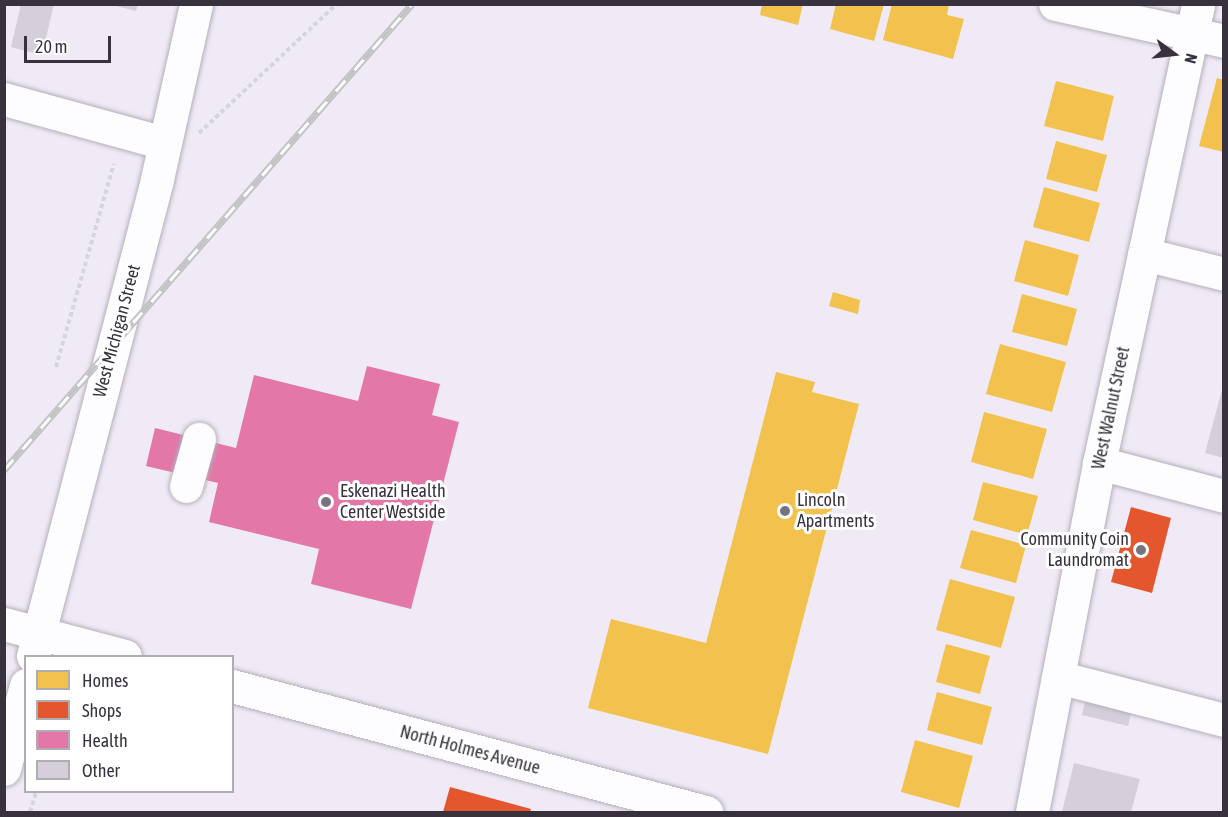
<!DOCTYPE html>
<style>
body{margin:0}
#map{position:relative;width:1228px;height:817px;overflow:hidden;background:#f0eaf7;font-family:"Asap Condensed",sans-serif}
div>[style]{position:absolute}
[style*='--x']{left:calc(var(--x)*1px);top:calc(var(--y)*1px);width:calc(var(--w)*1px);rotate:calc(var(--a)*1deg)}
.homes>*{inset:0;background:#f2c14e}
.shops>*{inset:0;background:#e4572e}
.health>*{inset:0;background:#e377a8}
.building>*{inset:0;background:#d4cfda}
.path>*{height:4px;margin-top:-2px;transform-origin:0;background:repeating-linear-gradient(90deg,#d6d5d9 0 4.5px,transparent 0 7.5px)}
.roads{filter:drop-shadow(0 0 2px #b4afba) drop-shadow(0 0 2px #b4afba)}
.minor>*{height:33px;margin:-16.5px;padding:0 16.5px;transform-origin:16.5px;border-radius:16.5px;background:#fdfcfe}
.major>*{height:33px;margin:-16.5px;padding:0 16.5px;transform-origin:16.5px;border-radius:16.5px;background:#fdfcfe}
.rail>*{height:7px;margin-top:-3.5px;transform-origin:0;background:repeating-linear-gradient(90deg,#fff 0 14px,#c3c2c5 0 28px);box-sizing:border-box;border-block:2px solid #c3c2c5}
.dots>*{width:16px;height:16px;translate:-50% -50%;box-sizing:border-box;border:3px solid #fff;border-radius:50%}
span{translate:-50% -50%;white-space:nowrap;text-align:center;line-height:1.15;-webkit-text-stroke:6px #fff;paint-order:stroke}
.street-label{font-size:18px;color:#38323e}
.poi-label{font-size:18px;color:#38323e}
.left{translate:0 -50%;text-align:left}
.right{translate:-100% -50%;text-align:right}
.frame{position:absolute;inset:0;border:6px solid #38323e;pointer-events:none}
.legend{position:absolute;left:24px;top:655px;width:210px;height:138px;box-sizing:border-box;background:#fff;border:2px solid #afadb2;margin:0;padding:8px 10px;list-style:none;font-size:18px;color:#38323e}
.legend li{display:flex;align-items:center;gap:12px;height:30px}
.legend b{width:30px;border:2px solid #afadb2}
.north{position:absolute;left:1144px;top:24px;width:60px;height:60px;-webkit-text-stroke:4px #fff;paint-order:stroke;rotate:105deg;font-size:16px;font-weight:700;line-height:24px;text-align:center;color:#38323e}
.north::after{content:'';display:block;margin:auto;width:21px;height:27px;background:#38323e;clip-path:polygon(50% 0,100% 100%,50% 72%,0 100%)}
.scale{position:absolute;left:24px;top:36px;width:87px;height:27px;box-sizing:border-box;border:3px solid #38323e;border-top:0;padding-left:8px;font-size:18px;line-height:21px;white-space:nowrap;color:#38323e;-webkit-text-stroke:4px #fff;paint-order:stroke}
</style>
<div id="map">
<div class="homes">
<div style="clip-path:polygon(762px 4px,803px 4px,798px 25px,760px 15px)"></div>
<div style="clip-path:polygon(836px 4px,884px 4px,874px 41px,830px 29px)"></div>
<div style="clip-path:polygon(892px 4px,949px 4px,947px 15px,964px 19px,953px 59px,883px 40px)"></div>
<div style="clip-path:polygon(1217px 78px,1224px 80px,1224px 152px,1199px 146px)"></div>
<div style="clip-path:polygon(1056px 81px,1114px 96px,1103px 141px,1044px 126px)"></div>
<div style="clip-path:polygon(1056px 141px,1107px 155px,1097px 192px,1046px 179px)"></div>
<div style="clip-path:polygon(1044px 187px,1100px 203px,1089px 242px,1033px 227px)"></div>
<div style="clip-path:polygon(1025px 240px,1079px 255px,1068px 296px,1014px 281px)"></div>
<div style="clip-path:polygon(833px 292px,860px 300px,858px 314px,829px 306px)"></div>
<div style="clip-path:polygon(1022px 294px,1077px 309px,1067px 346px,1012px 332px)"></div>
<div style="clip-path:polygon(1000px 344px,1066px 362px,1052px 412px,986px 394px)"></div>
<div style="clip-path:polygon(776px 372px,815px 382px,812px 392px,859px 404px,768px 754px,588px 708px,611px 619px,706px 643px)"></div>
<div style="clip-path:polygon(984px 412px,1047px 429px,1033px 479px,971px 462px)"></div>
<div style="clip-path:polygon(983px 482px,1038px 496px,1027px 535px,973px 520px)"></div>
<div style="clip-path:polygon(971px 530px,1026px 545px,1016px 583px,960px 568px)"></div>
<div style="clip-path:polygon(950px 579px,1015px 597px,1001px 648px,936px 630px)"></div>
<div style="clip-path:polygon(946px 644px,990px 656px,980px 694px,936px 682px)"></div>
<div style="clip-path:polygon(937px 692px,992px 707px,982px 745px,927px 730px)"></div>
<div style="clip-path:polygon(915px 740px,973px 756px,959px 808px,901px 792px)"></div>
</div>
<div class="shops">
<div style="clip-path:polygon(1131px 507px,1171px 518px,1152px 593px,1111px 582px)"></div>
<div style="clip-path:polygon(450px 787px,531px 809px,530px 812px,443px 812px)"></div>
</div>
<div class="health">
<div style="clip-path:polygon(367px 366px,440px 384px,432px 415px,459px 422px,411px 609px,311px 584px,319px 549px,209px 522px,218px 483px,146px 466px,155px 428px,236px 448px,254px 375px,358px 401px)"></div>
</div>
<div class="building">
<div style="clip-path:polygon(21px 4px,54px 4px,42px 55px,11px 47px)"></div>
<div style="clip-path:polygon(112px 5px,138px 5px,136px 11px)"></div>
<div style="clip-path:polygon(1223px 386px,1224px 386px,1224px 458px,1205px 453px)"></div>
<div style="clip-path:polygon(1087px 693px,1133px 705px,1128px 726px,1082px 715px)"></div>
<div style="clip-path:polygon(1074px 763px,1140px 779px,1131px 812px,1062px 812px)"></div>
</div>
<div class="path">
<div style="--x:199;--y:133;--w:189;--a:-43.1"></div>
<div style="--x:56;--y:367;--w:211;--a:-74.1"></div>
<div style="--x:30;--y:812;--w:21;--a:-73"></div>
</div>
<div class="roads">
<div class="minor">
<div style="--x:1055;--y:4;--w:173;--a:12.3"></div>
<div style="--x:4;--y:99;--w:166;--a:15.4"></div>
<div style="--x:1144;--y:254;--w:82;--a:14"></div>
<div style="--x:1099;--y:463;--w:129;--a:14.8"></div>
<div style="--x:186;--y:486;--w:49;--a:-74.5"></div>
<div style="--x:4;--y:624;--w:125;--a:14.8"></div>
<div style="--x:1058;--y:677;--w:171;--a:14.5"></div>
<div style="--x:232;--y:686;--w:491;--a:14.9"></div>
<div style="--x:1032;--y:812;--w:355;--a:-79.1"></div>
<div style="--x:1099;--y:463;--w:470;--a:-77.8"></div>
</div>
<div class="major">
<div style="--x:33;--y:656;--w:493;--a:-75.4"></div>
<div style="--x:157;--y:179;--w:179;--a:-77.4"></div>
<div style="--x:4;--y:769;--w:87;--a:-75.3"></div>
</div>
</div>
<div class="rail">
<div style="--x:4;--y:470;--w:619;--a:-48.8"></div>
</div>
<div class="dots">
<div style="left:326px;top:502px;background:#78727f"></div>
<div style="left:785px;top:511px;background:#78727f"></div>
<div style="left:1141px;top:550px;background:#78727f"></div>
</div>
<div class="street-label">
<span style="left:117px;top:331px;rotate:-75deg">West Michigan Street</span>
<span style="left:1111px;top:408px;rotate:-78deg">West Walnut Street</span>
<span style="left:470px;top:750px;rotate:15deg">North Holmes Avenue</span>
</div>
<div class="poi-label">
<span class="left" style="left:340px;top:502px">Eskenazi Health<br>Center Westside</span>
<span class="left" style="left:797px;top:511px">Lincoln<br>Apartments</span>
<span class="right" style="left:1129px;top:550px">Community Coin<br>Laundromat</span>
</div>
<div class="frame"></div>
<ul class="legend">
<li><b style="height:16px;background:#f2c14e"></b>Homes</li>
<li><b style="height:16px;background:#e4572e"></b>Shops</li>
<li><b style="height:16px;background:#e377a8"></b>Health</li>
<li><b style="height:16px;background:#d4cfda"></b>Other</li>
</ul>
<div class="north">N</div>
<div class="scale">20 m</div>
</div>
